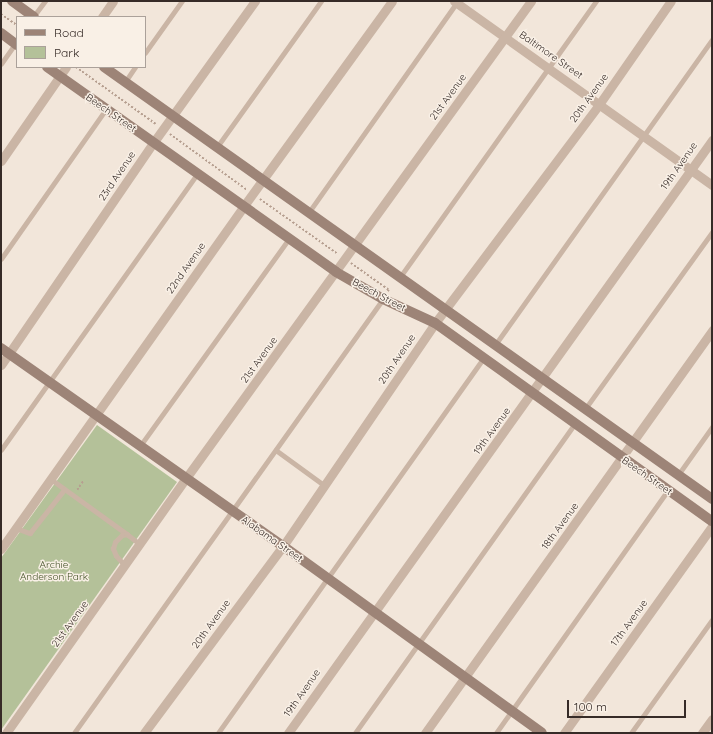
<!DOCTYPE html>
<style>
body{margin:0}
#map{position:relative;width:713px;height:734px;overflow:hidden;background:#f2e6da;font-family:Quicksand,sans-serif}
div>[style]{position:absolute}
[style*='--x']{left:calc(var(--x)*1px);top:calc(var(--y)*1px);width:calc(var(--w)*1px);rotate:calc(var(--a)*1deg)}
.green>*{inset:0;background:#b4c199}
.path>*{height:1.5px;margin-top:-0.75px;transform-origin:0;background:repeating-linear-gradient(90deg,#b69f90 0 2px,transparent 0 4px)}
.lane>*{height:4.5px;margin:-2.25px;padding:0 2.25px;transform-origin:2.25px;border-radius:2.25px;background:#cab5a5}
.street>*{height:9px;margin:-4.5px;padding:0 4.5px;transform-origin:4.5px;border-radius:4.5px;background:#cab5a5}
.secondary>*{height:10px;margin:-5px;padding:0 5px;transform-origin:5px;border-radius:5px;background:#9d8477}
span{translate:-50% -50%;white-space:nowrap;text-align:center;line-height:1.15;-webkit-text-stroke:3px #f9f0e6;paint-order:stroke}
.street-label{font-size:10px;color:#362b27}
.park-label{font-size:10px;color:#46542a}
.frame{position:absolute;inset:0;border:2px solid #362b27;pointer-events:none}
.legend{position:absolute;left:16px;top:16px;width:130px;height:52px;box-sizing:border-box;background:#f9f0e6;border:1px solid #aba19a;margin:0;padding:5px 7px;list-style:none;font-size:12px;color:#362b27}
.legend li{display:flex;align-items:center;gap:8px;height:20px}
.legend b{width:20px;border:1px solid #aba19a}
.scale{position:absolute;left:567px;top:700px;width:119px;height:18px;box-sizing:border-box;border:2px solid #362b27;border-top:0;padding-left:5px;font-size:12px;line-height:14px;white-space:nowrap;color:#362b27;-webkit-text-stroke:3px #f9f0e6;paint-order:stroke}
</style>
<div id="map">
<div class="green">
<div style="clip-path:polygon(97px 425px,177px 482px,1px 730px,1px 558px)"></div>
</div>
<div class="path">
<div style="--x:1;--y:14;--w:19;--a:35"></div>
<div style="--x:76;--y:67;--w:98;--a:35.5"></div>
<div style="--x:170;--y:134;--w:95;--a:36"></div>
<div style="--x:260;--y:199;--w:95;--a:35.2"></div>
<div style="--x:351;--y:263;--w:47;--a:35.4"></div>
<div style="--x:389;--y:290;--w:2;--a:117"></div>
<div style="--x:77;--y:490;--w:11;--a:-56"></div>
</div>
<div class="lane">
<div style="--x:33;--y:17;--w:20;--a:-53"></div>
<div style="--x:145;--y:53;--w:64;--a:-54.6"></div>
<div style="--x:1;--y:64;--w:24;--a:-55"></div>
<div style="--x:125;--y:82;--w:18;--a:-56"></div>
<div style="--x:217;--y:147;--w:179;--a:-54.5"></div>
<div style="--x:309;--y:212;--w:257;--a:-54.8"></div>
<div style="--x:1;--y:259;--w:183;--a:-55"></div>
<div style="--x:400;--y:277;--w:339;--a:-54.6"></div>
<div style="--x:495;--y:345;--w:374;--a:-54.6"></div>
<div style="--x:585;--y:409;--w:218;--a:-54.3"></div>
<div style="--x:140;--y:446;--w:255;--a:-54.3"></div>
<div style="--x:1;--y:450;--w:339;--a:-54.6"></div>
<div style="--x:276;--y:450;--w:59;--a:36.1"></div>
<div style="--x:678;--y:475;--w:59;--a:-54.7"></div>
<div style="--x:51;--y:479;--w:94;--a:35.9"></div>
<div style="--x:16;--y:528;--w:15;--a:20"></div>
<div style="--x:30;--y:533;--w:55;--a:-51.7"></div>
<div style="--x:125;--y:566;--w:13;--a:-132"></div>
<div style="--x:116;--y:556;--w:8;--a:-113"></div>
<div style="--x:113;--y:549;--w:7;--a:-74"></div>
<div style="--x:115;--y:542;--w:10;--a:-45"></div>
<div style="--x:122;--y:535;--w:5;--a:-11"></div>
<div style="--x:127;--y:534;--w:16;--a:38"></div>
<div style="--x:74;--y:733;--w:533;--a:-54.55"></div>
<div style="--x:218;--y:733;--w:458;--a:-54.7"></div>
<div style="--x:355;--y:733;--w:379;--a:-54.6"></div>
<div style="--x:496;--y:733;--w:298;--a:-54.7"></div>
<div style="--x:631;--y:733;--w:139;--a:-54.4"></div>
</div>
<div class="street">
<div style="--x:454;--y:1;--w:317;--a:35.5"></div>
<div style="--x:102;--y:17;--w:19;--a:-55"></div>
<div style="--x:1;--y:161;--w:114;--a:-55.3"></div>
<div style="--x:1;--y:365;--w:269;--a:-55.6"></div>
<div style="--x:153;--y:143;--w:175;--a:-54.3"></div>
<div style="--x:1;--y:549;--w:419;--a:-54.7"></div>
<div style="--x:243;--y:207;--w:254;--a:-54.1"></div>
<div style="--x:6;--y:733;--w:312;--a:-54.8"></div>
<div style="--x:186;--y:478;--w:589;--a:-54.12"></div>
<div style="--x:144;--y:733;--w:233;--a:-53.4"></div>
<div style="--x:283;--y:546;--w:270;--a:-55.7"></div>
<div style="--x:435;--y:323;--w:275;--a:-53.1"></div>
<div style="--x:600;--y:103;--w:124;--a:-55.2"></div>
<div style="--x:288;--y:733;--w:729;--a:-54.43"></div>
<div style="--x:425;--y:733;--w:495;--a:-54.5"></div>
<div style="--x:564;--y:733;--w:254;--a:-54.4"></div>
<div style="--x:702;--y:733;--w:17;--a:-54"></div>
</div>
<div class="secondary">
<div style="--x:12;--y:1;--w:27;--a:36"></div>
<div style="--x:1;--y:33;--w:20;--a:37"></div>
<div style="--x:47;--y:67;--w:354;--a:35.3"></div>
<div style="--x:336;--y:272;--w:54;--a:29.9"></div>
<div style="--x:383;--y:299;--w:57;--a:24.8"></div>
<div style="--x:435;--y:323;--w:340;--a:35.6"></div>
<div style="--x:104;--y:67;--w:746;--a:35.39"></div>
<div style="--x:1;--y:348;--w:345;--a:35.1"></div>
<div style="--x:283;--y:546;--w:319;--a:35.8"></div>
</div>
<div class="street-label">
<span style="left:551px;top:55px;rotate:35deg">Baltimore Street</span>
<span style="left:448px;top:97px;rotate:-54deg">21st Avenue</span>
<span style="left:589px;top:98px;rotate:-54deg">20th Avenue</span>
<span style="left:111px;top:113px;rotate:35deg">Beech Street</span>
<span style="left:679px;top:166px;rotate:-55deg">19th Avenue</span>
<span style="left:117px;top:176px;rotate:-56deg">23rd Avenue</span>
<span style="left:186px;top:268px;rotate:-55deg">22nd Avenue</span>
<span style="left:379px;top:295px;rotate:28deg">Beech Street</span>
<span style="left:397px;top:359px;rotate:-56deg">20th Avenue</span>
<span style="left:259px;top:360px;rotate:-54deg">21st Avenue</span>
<span style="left:492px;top:431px;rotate:-54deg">19th Avenue</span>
<span style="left:647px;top:476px;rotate:35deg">Beech Street</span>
<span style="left:560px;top:526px;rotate:-54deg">18th Avenue</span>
<span style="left:272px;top:539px;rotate:35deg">Alabama Street</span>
<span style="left:629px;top:623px;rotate:-54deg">17th Avenue</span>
<span style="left:70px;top:624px;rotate:-54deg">21st Avenue</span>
<span style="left:211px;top:624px;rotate:-54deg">20th Avenue</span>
<span style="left:302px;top:693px;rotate:-55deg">19th Avenue</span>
</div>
<div class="park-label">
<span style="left:54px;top:570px">Archie<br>Anderson Park</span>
</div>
<div class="frame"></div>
<ul class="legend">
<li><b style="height:5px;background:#9d8477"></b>Road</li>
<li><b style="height:11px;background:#b4c199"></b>Park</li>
</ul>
<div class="scale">100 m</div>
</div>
